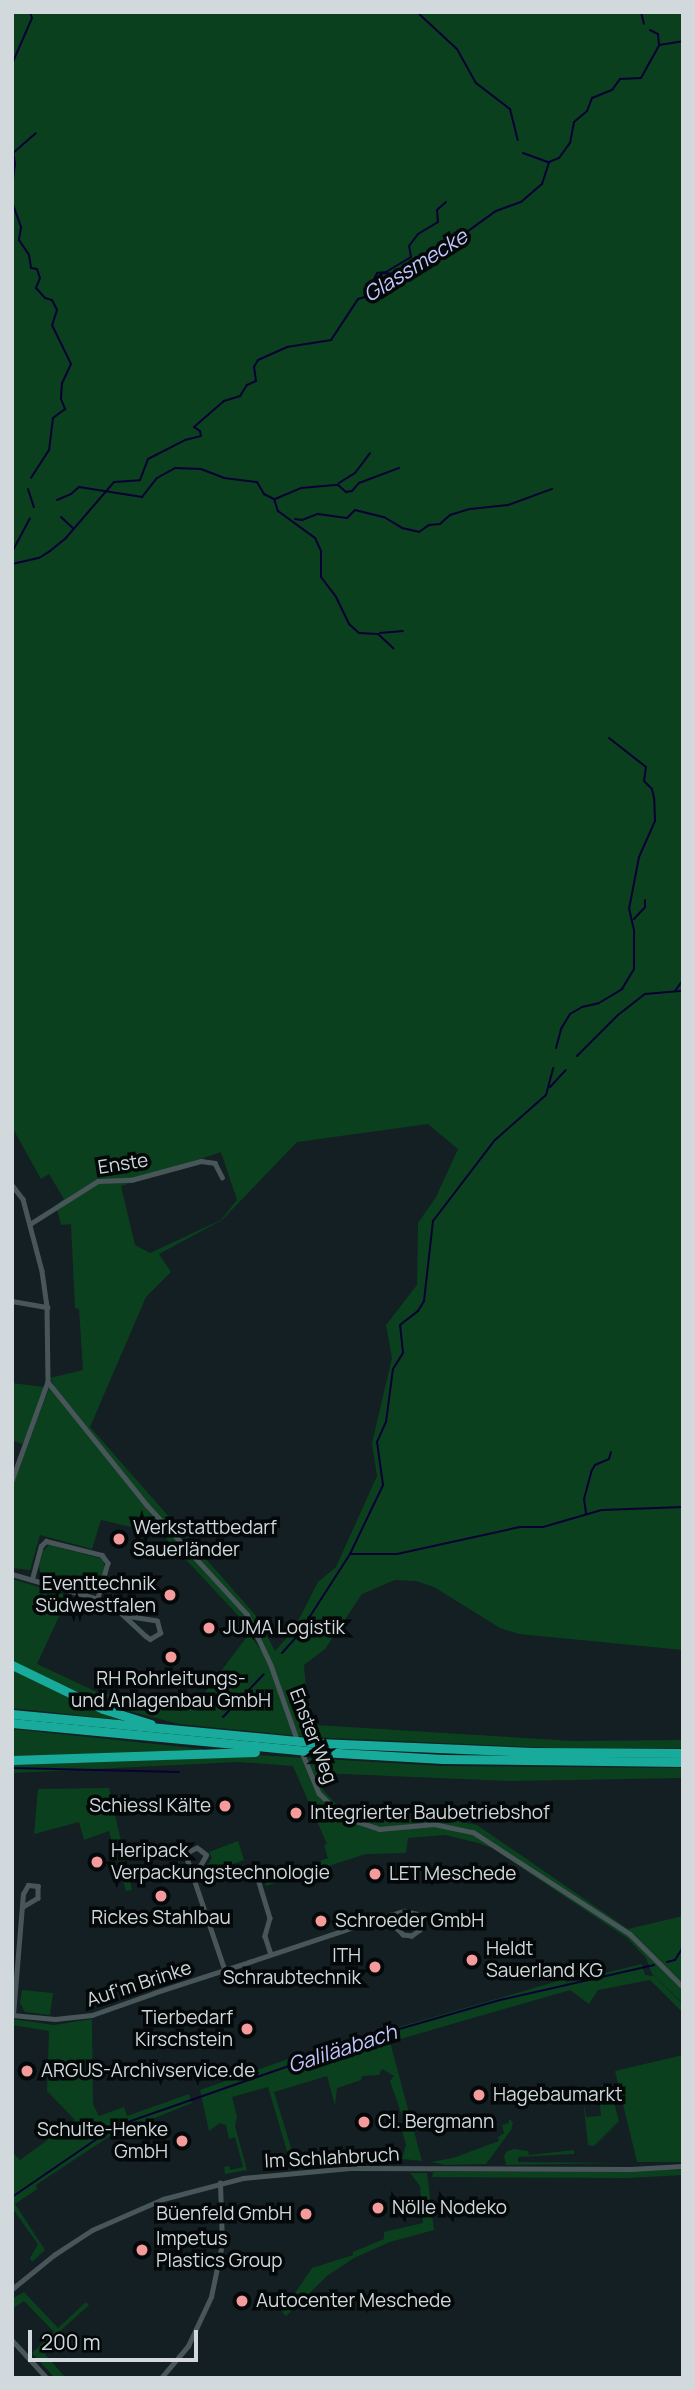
<!DOCTYPE html>
<meta charset="utf-8">
<style>
body{margin:0}
#map{position:relative;width:695px;height:2390px;overflow:hidden;background:#131f22;font-family:Manrope,sans-serif}
div>[style]{position:absolute}
[style*='--x']{left:calc(var(--x)*1px);top:calc(var(--y)*1px);width:calc(var(--w)*1px);rotate:calc(var(--a)*1deg)}
.green>*{inset:0;background:#0a401d}
.stream>*{height:2px;margin:-1px;padding:0 1px;transform-origin:1px;border-radius:1px;background:#0b0034}
.minor>*{height:4.5px;margin:-2.25px;padding:0 2.25px;transform-origin:2.25px;border-radius:2.25px;background:#48565a}
.motorway>*{height:9px;margin:-4.5px;padding:0 4.5px;transform-origin:4.5px;border-radius:4.5px;background:#18aa9a}
.dots>*{width:19px;height:19px;translate:-50% -50%;box-sizing:border-box;border:4px solid #040809;border-radius:50%}
span{translate:-50% -50%;white-space:nowrap;text-align:center;line-height:1.15;-webkit-text-stroke:7px #040809;paint-order:stroke}
.street-label{font-size:19px;color:#d1d9dc}
.poi-label{font-size:19px;color:#d1d9dc}
.left{translate:0 -50%;text-align:left}
.right{translate:-100% -50%;text-align:right}
.water-label{font-size:21px;color:#c3c7fd;font-style:italic}
.frame{position:absolute;inset:0;border:14px solid #d1d9dc;pointer-events:none}
.scale{position:absolute;left:28px;top:2330px;width:170px;height:32px;box-sizing:border-box;border:4px solid #d1d9dc;border-top:0;padding-left:9px;font-size:21px;line-height:24px;white-space:nowrap;color:#d1d9dc;-webkit-text-stroke:5px #040809;paint-order:stroke}
</style>
<div id="map">
<div class="green">
<div style="clip-path:polygon(evenodd,12px 12px,683px 12px,683px 1650px,519px 1634px,500px 1628px,434px 1587px,416px 1581px,395px 1580px,362px 1594px,325px 1649px,304px 1665px,307px 1700px,316px 1725px,574px 1741px,683px 1740px,683px 1748px,574px 1749px,309px 1737px,179px 1724px,106px 1705px,12px 1661px,12px 1579px,69px 1596px,70px 1603px,62px 1610px,37px 1664px,99px 1693px,194px 1707px,249px 1634px,261px 1650px,247px 1625px,162px 1534px,101px 1520px,92px 1549px,40px 1535px,30px 1570px,12px 1568px,12px 1487px,49px 1388px,54px 1385px,50px 1378px,83px 1370px,79px 1309px,75px 1308px,71px 1224px,61px 1225px,56px 1205px,64px 1199px,49px 1174px,41px 1179px,12px 1127px,12px 12px,428px 1124px,458px 1149px,436px 1197px,418px 1223px,417px 1285px,386px 1325px,392px 1358px,372px 1443px,377px 1476px,336px 1567px,318px 1582px,293px 1631px,275px 1651px,257px 1617px,90px 1427px,146px 1297px,171px 1272px,159px 1254px,222px 1220px,297px 1142px,428px 1124px,12px 12px,221px 1152px,237px 1200px,221px 1220px,150px 1253px,135px 1245px,121px 1186px,221px 1152px)"></div>
<div style="clip-path:polygon(12px 1383px,44px 1387px,32px 1428px,22px 1444px,12px 1440px)"></div>
<div style="clip-path:polygon(49px 1545px,103px 1559px,105px 1569px,98px 1589px,94px 1591px,41px 1576px,39px 1566px,43px 1551px)"></div>
<div style="clip-path:polygon(12px 1668px,130px 1721px,12px 1708px)"></div>
<div style="clip-path:polygon(12px 1729px,203px 1749px,203px 1751px,12px 1756px)"></div>
<div style="clip-path:polygon(257px 1755px,442px 1766px,683px 1768px,683px 1778px,510px 1781px,318px 1773px,323px 1790px,338px 1806px,354px 1817px,374px 1822px,438px 1817px,477px 1825px,628px 1929px,683px 1916px,683px 2003px,652px 1974px,646px 1958px,627px 1938px,492px 1848px,478px 1843px,445px 1835px,408px 1838px,406px 1853px,366px 1854px,266px 1886px,264px 1881px,328px 1858px,324px 1845px,327px 1844px,293px 1766px,239px 1762px,12px 1773px,12px 1763px)"></div>
<div style="clip-path:polygon(109px 1788px,132px 1890px,126px 1891px,109px 1831px,84px 1840px,79px 1822px,34px 1834px,38px 1789px)"></div>
<div style="clip-path:polygon(238px 1841px,244px 1860px,201px 1875px,212px 1858px,209px 1852px)"></div>
<div style="clip-path:polygon(642px 1964px,645px 1975px,654px 1976px,683px 2004px,683px 2013px,650px 1980px,598px 1990px,589px 2004px,570px 1990px,390px 2042px,422px 2161px,402px 2159px,406px 2145px,400px 2123px,404px 2121px,390px 2081px,394px 2076px,382px 2069px,379px 2075px,362px 2076px,361px 2080px,337px 2088px,335px 2105px,327px 2076px,274px 2092px,296px 2164px,274px 2166px,273px 2162px,289px 2158px,268px 2087px,232px 2097px,237px 2117px,235px 2126px,247px 2170px,225px 2174px,224px 2167px,229px 2166px,230px 2170px,243px 2167px,235px 2137px,229px 2139px,226px 2125px,220px 2123px,209px 2131px,200px 2090px,288px 2059px,565px 1979px,568px 1986px,567px 1982px)"></div>
<div style="clip-path:polygon(22px 1990px,53px 1993px,50px 2015px,25px 2012px,20px 2003px)"></div>
<div style="clip-path:polygon(12px 2019px,54px 2025px,92px 2019px,93px 2104px,99px 2116px,124px 2107px,127px 2116px,189px 2094px,192px 2103px,110px 2136px,36px 2185px,37px 2189px,15px 2204px,45px 2250px,32px 2262px,30px 2258px,38px 2244px,12px 2208px,12px 2152px,20px 2160px,75px 2120px,47px 2091px,49px 2031px,12px 2025px)"></div>
<div style="clip-path:polygon(683px 2055px,683px 2162px,637px 2162px,615px 2071px)"></div>
<div style="clip-path:polygon(609px 2084px,619px 2121px,594px 2146px,588px 2145px,582px 2090px,586px 2117px,601px 2116px,598px 2086px)"></div>
<div style="clip-path:polygon(509px 2119px,513px 2122px,511px 2130px,486px 2164px,445px 2165px,431px 2162px,453px 2158px,499px 2141px,498px 2137px,504px 2133px,502px 2125px,509px 2123px)"></div>
<div style="clip-path:polygon(514px 2149px,528px 2151px,529px 2155px,574px 2150px,574px 2154px,518px 2157px,518px 2162px,625px 2163px,506px 2165px,504px 2156px,507px 2151px)"></div>
<div style="clip-path:polygon(683px 2170px,683px 2175px,628px 2178px,432px 2177px,433px 2172px)"></div>
<div style="clip-path:polygon(410px 2173px,427px 2173px,434px 2230px,390px 2242px,354px 2258px,327px 2276px,286px 2316px,282px 2312px,312px 2268px,353px 2255px,353px 2252px,384px 2239px,384px 2232px,423px 2223px,420px 2186px)"></div>
<div style="clip-path:polygon(24px 2292px,58px 2328px,86px 2302px,89px 2305px,59px 2332px,60px 2336px,43px 2352px,66px 2378px,55px 2378px,32px 2353px,54px 2332px,24px 2301px,12px 2309px,12px 2299px)"></div>
</div>
<div class="stream">
<div style="--x:417;--y:12;--w:54;--a:42.8"></div>
<div style="--x:457;--y:49;--w:39;--a:61"></div>
<div style="--x:476;--y:83;--w:43;--a:37.4"></div>
<div style="--x:510;--y:109;--w:32;--a:76"></div>
<div style="--x:641;--y:12;--w:12;--a:76"></div>
<div style="--x:650;--y:30;--w:9;--a:27"></div>
<div style="--x:658;--y:34;--w:11;--a:85"></div>
<div style="--x:12;--y:64;--w:50;--a:-66.5"></div>
<div style="--x:32;--y:18;--w:6;--a:-108"></div>
<div style="--x:12;--y:145;--w:18;--a:81"></div>
<div style="--x:15;--y:163;--w:25;--a:97"></div>
<div style="--x:13;--y:153;--w:30;--a:-41"></div>
<div style="--x:523;--y:153;--w:27;--a:20"></div>
<div style="--x:12;--y:202;--w:27;--a:70"></div>
<div style="--x:21;--y:227;--w:13;--a:99"></div>
<div style="--x:19;--y:240;--w:18;--a:56"></div>
<div style="--x:29;--y:255;--w:13;--a:81"></div>
<div style="--x:31;--y:268;--w:6;--a:9"></div>
<div style="--x:37;--y:269;--w:9;--a:72"></div>
<div style="--x:40;--y:278;--w:11;--a:112"></div>
<div style="--x:36;--y:288;--w:13;--a:48"></div>
<div style="--x:45;--y:298;--w:7;--a:16"></div>
<div style="--x:52;--y:300;--w:11;--a:63"></div>
<div style="--x:57;--y:310;--w:16;--a:108"></div>
<div style="--x:52;--y:325;--w:43;--a:64"></div>
<div style="--x:71;--y:364;--w:21;--a:115"></div>
<div style="--x:62;--y:383;--w:16;--a:94"></div>
<div style="--x:61;--y:399;--w:11;--a:68"></div>
<div style="--x:65;--y:409;--w:15;--a:143"></div>
<div style="--x:53;--y:418;--w:32;--a:97"></div>
<div style="--x:49;--y:450;--w:33;--a:123"></div>
<div style="--x:382;--y:273;--w:15;--a:4"></div>
<div style="--x:365;--y:296;--w:26;--a:-62"></div>
<div style="--x:377;--y:273;--w:9;--a:-6"></div>
<div style="--x:386;--y:272;--w:29;--a:-31"></div>
<div style="--x:411;--y:257;--w:11;--a:-100"></div>
<div style="--x:409;--y:246;--w:15;--a:-53"></div>
<div style="--x:418;--y:234;--w:23;--a:-31"></div>
<div style="--x:438;--y:222;--w:12;--a:-95"></div>
<div style="--x:437;--y:210;--w:12;--a:-42"></div>
<div style="--x:339;--y:483;--w:19;--a:-32"></div>
<div style="--x:355;--y:473;--w:25;--a:-53"></div>
<div style="--x:28;--y:489;--w:19;--a:72"></div>
<div style="--x:275;--y:499;--w:28;--a:-23"></div>
<div style="--x:301;--y:488;--w:37;--a:-5"></div>
<div style="--x:338;--y:485;--w:11;--a:41"></div>
<div style="--x:346;--y:492;--w:6;--a:-9"></div>
<div style="--x:352;--y:491;--w:11;--a:-49"></div>
<div style="--x:359;--y:483;--w:43;--a:-20.6"></div>
<div style="--x:57;--y:500;--w:15;--a:-23"></div>
<div style="--x:71;--y:494;--w:11;--a:-41"></div>
<div style="--x:79;--y:487;--w:64;--a:9"></div>
<div style="--x:142;--y:497;--w:24;--a:-52"></div>
<div style="--x:157;--y:478;--w:21;--a:-29"></div>
<div style="--x:175;--y:468;--w:26;--a:2"></div>
<div style="--x:201;--y:469;--w:25;--a:21"></div>
<div style="--x:224;--y:478;--w:33;--a:7"></div>
<div style="--x:257;--y:482;--w:14;--a:60"></div>
<div style="--x:264;--y:494;--w:11;--a:27"></div>
<div style="--x:274;--y:499;--w:13;--a:72"></div>
<div style="--x:278;--y:511;--w:46;--a:36.1"></div>
<div style="--x:315;--y:538;--w:14;--a:65"></div>
<div style="--x:321;--y:551;--w:26;--a:90"></div>
<div style="--x:321;--y:577;--w:25;--a:53"></div>
<div style="--x:336;--y:597;--w:30;--a:64"></div>
<div style="--x:349;--y:624;--w:13;--a:42"></div>
<div style="--x:359;--y:633;--w:19;--a:3"></div>
<div style="--x:378;--y:634;--w:21;--a:43"></div>
<div style="--x:61;--y:517;--w:16;--a:43"></div>
<div style="--x:295;--y:519;--w:7;--a:8"></div>
<div style="--x:302;--y:520;--w:17;--a:-21"></div>
<div style="--x:318;--y:514;--w:29;--a:8"></div>
<div style="--x:347;--y:518;--w:11;--a:-45"></div>
<div style="--x:355;--y:510;--w:30;--a:14"></div>
<div style="--x:384;--y:517;--w:21;--a:31"></div>
<div style="--x:402;--y:528;--w:17;--a:13"></div>
<div style="--x:419;--y:532;--w:12;--a:-35"></div>
<div style="--x:429;--y:525;--w:11;--a:-5"></div>
<div style="--x:440;--y:524;--w:13;--a:-42"></div>
<div style="--x:450;--y:515;--w:21;--a:-17"></div>
<div style="--x:470;--y:509;--w:38;--a:-6"></div>
<div style="--x:508;--y:505;--w:47;--a:-20"></div>
<div style="--x:12;--y:552;--w:38;--a:-62"></div>
<div style="--x:12;--y:564;--w:28;--a:-13"></div>
<div style="--x:39;--y:558;--w:13;--a:-32"></div>
<div style="--x:50;--y:551;--w:19;--a:-39"></div>
<div style="--x:65;--y:539;--w:75;--a:-49.3"></div>
<div style="--x:114;--y:482;--w:26;--a:-4"></div>
<div style="--x:140;--y:480;--w:22;--a:-69"></div>
<div style="--x:148;--y:459;--w:42;--a:-27.2"></div>
<div style="--x:185;--y:440;--w:16;--a:-14"></div>
<div style="--x:201;--y:436;--w:5;--a:-101"></div>
<div style="--x:200;--y:431;--w:7;--a:-146"></div>
<div style="--x:194;--y:427;--w:40;--a:-41"></div>
<div style="--x:224;--y:401;--w:17;--a:-17"></div>
<div style="--x:240;--y:396;--w:13;--a:-58"></div>
<div style="--x:247;--y:385;--w:10;--a:-24"></div>
<div style="--x:256;--y:381;--w:14;--a:-98"></div>
<div style="--x:254;--y:367;--w:8;--a:-60"></div>
<div style="--x:258;--y:360;--w:32;--a:-24"></div>
<div style="--x:287;--y:347;--w:45;--a:-9"></div>
<div style="--x:331;--y:340;--w:49;--a:-56.6"></div>
<div style="--x:358;--y:299;--w:17;--a:-17"></div>
<div style="--x:374;--y:294;--w:24;--a:-45"></div>
<div style="--x:391;--y:277;--w:32;--a:-22"></div>
<div style="--x:421;--y:265;--w:92;--a:-35.8"></div>
<div style="--x:496;--y:211;--w:27;--a:-20"></div>
<div style="--x:521;--y:202;--w:28;--a:-41"></div>
<div style="--x:542;--y:184;--w:23;--a:-72"></div>
<div style="--x:549;--y:162;--w:11;--a:-22"></div>
<div style="--x:559;--y:158;--w:19;--a:-54"></div>
<div style="--x:570;--y:143;--w:21;--a:-79"></div>
<div style="--x:574;--y:122;--w:17;--a:-40"></div>
<div style="--x:587;--y:111;--w:14;--a:-69"></div>
<div style="--x:592;--y:98;--w:22;--a:-22"></div>
<div style="--x:612;--y:90;--w:14;--a:-54"></div>
<div style="--x:620;--y:79;--w:21;--a:-3"></div>
<div style="--x:641;--y:78;--w:38;--a:-61"></div>
<div style="--x:659;--y:45;--w:24;--a:-9"></div>
<div style="--x:380;--y:633;--w:23;--a:-5"></div>
<div style="--x:634;--y:919;--w:16;--a:-47"></div>
<div style="--x:645;--y:907;--w:7;--a:-90"></div>
<div style="--x:675;--y:991;--w:14;--a:-54"></div>
<div style="--x:556;--y:1048;--w:20;--a:-75"></div>
<div style="--x:561;--y:1029;--w:17;--a:-59"></div>
<div style="--x:570;--y:1014;--w:14;--a:-30"></div>
<div style="--x:582;--y:1007;--w:17;--a:-13"></div>
<div style="--x:599;--y:1003;--w:27;--a:-31"></div>
<div style="--x:622;--y:989;--w:23;--a:-59"></div>
<div style="--x:634;--y:969;--w:39;--a:-90"></div>
<div style="--x:634;--y:930;--w:22;--a:-103"></div>
<div style="--x:629;--y:909;--w:53;--a:-79.1"></div>
<div style="--x:639;--y:857;--w:39;--a:-66"></div>
<div style="--x:655;--y:821;--w:23;--a:-92"></div>
<div style="--x:654;--y:798;--w:9;--a:-103"></div>
<div style="--x:652;--y:789;--w:11;--a:-135"></div>
<div style="--x:644;--y:781;--w:14;--a:-82"></div>
<div style="--x:646;--y:767;--w:47;--a:-141.9"></div>
<div style="--x:577;--y:1056;--w:58;--a:-45"></div>
<div style="--x:618;--y:1015;--w:34;--a:-38"></div>
<div style="--x:645;--y:994;--w:38;--a:-5"></div>
<div style="--x:550;--y:1087;--w:23;--a:-47"></div>
<div style="--x:586;--y:1513;--w:14;--a:-98"></div>
<div style="--x:584;--y:1499;--w:28;--a:-75"></div>
<div style="--x:591;--y:1472;--w:8;--a:-60"></div>
<div style="--x:595;--y:1465;--w:15;--a:-23"></div>
<div style="--x:609;--y:1459;--w:7;--a:-74"></div>
<div style="--x:351;--y:1554;--w:46;--a:0"></div>
<div style="--x:397;--y:1554;--w:126;--a:-12.4"></div>
<div style="--x:520;--y:1527;--w:23;--a:0"></div>
<div style="--x:543;--y:1527;--w:61;--a:-16.1"></div>
<div style="--x:602;--y:1510;--w:81;--a:-2.1"></div>
<div style="--x:282;--y:1653;--w:24;--a:-48"></div>
<div style="--x:298;--y:1635;--w:96;--a:-57.3"></div>
<div style="--x:350;--y:1554;--w:76;--a:-64.4"></div>
<div style="--x:383;--y:1485;--w:43;--a:-97.9"></div>
<div style="--x:377;--y:1442;--w:22;--a:-66"></div>
<div style="--x:386;--y:1422;--w:53;--a:-82.5"></div>
<div style="--x:393;--y:1369;--w:19;--a:-58"></div>
<div style="--x:403;--y:1353;--w:28;--a:-96"></div>
<div style="--x:400;--y:1325;--w:23;--a:-38"></div>
<div style="--x:418;--y:1311;--w:12;--a:-59"></div>
<div style="--x:424;--y:1301;--w:81;--a:-83.6"></div>
<div style="--x:433;--y:1221;--w:102;--a:-52.6"></div>
<div style="--x:495;--y:1140;--w:68;--a:-41.4"></div>
<div style="--x:546;--y:1095;--w:28;--a:-75"></div>
<div style="--x:223;--y:1717;--w:59;--a:-46.4"></div>
<div style="--x:12;--y:1768;--w:167;--a:1.4"></div>
<div style="--x:667;--y:1962;--w:8;--a:-14"></div>
<div style="--x:675;--y:1960;--w:15;--a:-58"></div>
<div style="--x:12;--y:2197;--w:112;--a:-34.4"></div>
<div style="--x:104;--y:2134;--w:27;--a:-27"></div>
<div style="--x:128;--y:2122;--w:262;--a:-19.2"></div>
<div style="--x:375;--y:2036;--w:130;--a:-16.1"></div>
<div style="--x:500;--y:2000;--w:158;--a:-12.8"></div>
</div>
<div class="minor">
<div style="--x:12;--y:1185;--w:18;--a:52"></div>
<div style="--x:23;--y:1199;--w:74;--a:75.2"></div>
<div style="--x:42;--y:1271;--w:36;--a:82"></div>
<div style="--x:47;--y:1307;--w:75;--a:89.2"></div>
<div style="--x:48;--y:1382;--w:105;--a:110"></div>
<div style="--x:30;--y:1224;--w:80;--a:-32.3"></div>
<div style="--x:98;--y:1181;--w:33;--a:-2"></div>
<div style="--x:131;--y:1180;--w:73;--a:-15.2"></div>
<div style="--x:201;--y:1161;--w:14;--a:8"></div>
<div style="--x:215;--y:1163;--w:16;--a:63"></div>
<div style="--x:12;--y:1301;--w:36;--a:10"></div>
<div style="--x:48;--y:1382;--w:158;--a:51.2"></div>
<div style="--x:147;--y:1505;--w:148;--a:47.5"></div>
<div style="--x:247;--y:1614;--w:56;--a:64.8"></div>
<div style="--x:271;--y:1665;--w:82;--a:70.7"></div>
<div style="--x:12;--y:1574;--w:90;--a:16.2"></div>
<div style="--x:98;--y:1599;--w:26;--a:31"></div>
<div style="--x:120;--y:1612;--w:35;--a:43"></div>
<div style="--x:146;--y:1636;--w:5;--a:37"></div>
<div style="--x:150;--y:1639;--w:12;--a:-31"></div>
<div style="--x:160;--y:1633;--w:12;--a:-104"></div>
<div style="--x:157;--y:1621;--w:32;--a:-171"></div>
<div style="--x:32;--y:1579;--w:34;--a:-75"></div>
<div style="--x:41;--y:1546;--w:7;--a:-45"></div>
<div style="--x:46;--y:1541;--w:58;--a:14"></div>
<div style="--x:102;--y:1555;--w:10;--a:53"></div>
<div style="--x:108;--y:1563;--w:37;--a:106"></div>
<div style="--x:301;--y:1750;--w:47;--a:67.3"></div>
<div style="--x:319;--y:1793;--w:34;--a:45"></div>
<div style="--x:343;--y:1817;--w:38;--a:18"></div>
<div style="--x:379;--y:1829;--w:55;--a:-5.2"></div>
<div style="--x:434;--y:1824;--w:40;--a:12"></div>
<div style="--x:473;--y:1832;--w:187;--a:33"></div>
<div style="--x:630;--y:1934;--w:75;--a:45"></div>
<div style="--x:254;--y:1866;--w:54;--a:72.9"></div>
<div style="--x:270;--y:1918;--w:19;--a:106"></div>
<div style="--x:265;--y:1936;--w:19;--a:72"></div>
<div style="--x:194;--y:1876;--w:24;--a:-60"></div>
<div style="--x:206;--y:1855;--w:11;--a:-142"></div>
<div style="--x:197;--y:1848;--w:9;--a:153"></div>
<div style="--x:189;--y:1852;--w:9;--a:96"></div>
<div style="--x:188;--y:1861;--w:115;--a:71.3"></div>
<div style="--x:12;--y:2015;--w:43;--a:5.3"></div>
<div style="--x:55;--y:2019;--w:37;--a:-6"></div>
<div style="--x:92;--y:2015;--w:66;--a:-19.5"></div>
<div style="--x:154;--y:1993;--w:100;--a:-18.1"></div>
<div style="--x:249;--y:1962;--w:120;--a:-18.4"></div>
<div style="--x:363;--y:1924;--w:29;--a:-18"></div>
<div style="--x:391;--y:1915;--w:14;--a:-17"></div>
<div style="--x:404;--y:1911;--w:14;--a:12"></div>
<div style="--x:418;--y:1914;--w:7;--a:63"></div>
<div style="--x:421;--y:1920;--w:10;--a:96"></div>
<div style="--x:420;--y:1930;--w:10;--a:143"></div>
<div style="--x:412;--y:1936;--w:9;--a:-174"></div>
<div style="--x:403;--y:1935;--w:10;--a:-135"></div>
<div style="--x:396;--y:1928;--w:14;--a:-111"></div>
<div style="--x:13;--y:2015;--w:121;--a:-85.3"></div>
<div style="--x:23;--y:1894;--w:10;--a:-61"></div>
<div style="--x:28;--y:1885;--w:10;--a:6"></div>
<div style="--x:38;--y:1886;--w:12;--a:90"></div>
<div style="--x:38;--y:1898;--w:17;--a:149"></div>
<div style="--x:12;--y:2289;--w:54;--a:-39"></div>
<div style="--x:54;--y:2255;--w:45;--a:-33.3"></div>
<div style="--x:92;--y:2230;--w:77;--a:-23.6"></div>
<div style="--x:163;--y:2199;--w:83;--a:-14.7"></div>
<div style="--x:243;--y:2178;--w:107;--a:-5.3"></div>
<div style="--x:350;--y:2168;--w:281;--a:0.2"></div>
<div style="--x:631;--y:2169;--w:52;--a:-3.3"></div>
<div style="--x:12;--y:2340;--w:52;--a:47.4"></div>
<div style="--x:161;--y:2378;--w:42;--a:-49.8"></div>
<div style="--x:188;--y:2346;--w:54;--a:-64.9"></div>
<div style="--x:211;--y:2297;--w:54;--a:-78.3"></div>
<div style="--x:222;--y:2244;--w:61;--a:-91.9"></div>
</div>
<div class="motorway">
<div style="--x:12;--y:1665;--w:101;--a:25.8"></div>
<div style="--x:103;--y:1709;--w:50;--a:17.4"></div>
<div style="--x:12;--y:1714;--w:307;--a:5.4"></div>
<div style="--x:318;--y:1743;--w:216;--a:2.4"></div>
<div style="--x:534;--y:1752;--w:149;--a:0.4"></div>
<div style="--x:12;--y:1723;--w:310;--a:5.4"></div>
<div style="--x:321;--y:1752;--w:122;--a:3.3"></div>
<div style="--x:443;--y:1759;--w:240;--a:0.7"></div>
<div style="--x:12;--y:1760;--w:243;--a:-1.9"></div>
</div>
<div class="dots">
<div style="left:119px;top:1539px;background:#f59b9c"></div>
<div style="left:170px;top:1595px;background:#f59b9c"></div>
<div style="left:209px;top:1628px;background:#f59b9c"></div>
<div style="left:171px;top:1657px;background:#f59b9c"></div>
<div style="left:225px;top:1806px;background:#f59b9c"></div>
<div style="left:296px;top:1813px;background:#f59b9c"></div>
<div style="left:97px;top:1862px;background:#f59b9c"></div>
<div style="left:375px;top:1874px;background:#f59b9c"></div>
<div style="left:161px;top:1896px;background:#f59b9c"></div>
<div style="left:321px;top:1921px;background:#f59b9c"></div>
<div style="left:472px;top:1960px;background:#f59b9c"></div>
<div style="left:375px;top:1967px;background:#f59b9c"></div>
<div style="left:247px;top:2029px;background:#f59b9c"></div>
<div style="left:27px;top:2071px;background:#f59b9c"></div>
<div style="left:479px;top:2095px;background:#f59b9c"></div>
<div style="left:364px;top:2122px;background:#f59b9c"></div>
<div style="left:182px;top:2141px;background:#f59b9c"></div>
<div style="left:378px;top:2208px;background:#f59b9c"></div>
<div style="left:306px;top:2214px;background:#f59b9c"></div>
<div style="left:142px;top:2250px;background:#f59b9c"></div>
<div style="left:242px;top:2301px;background:#f59b9c"></div>
</div>
<div class="street-label">
<span style="left:123px;top:1164px;rotate:-9deg">Enste</span>
<span style="left:313px;top:1736px;rotate:69deg">Enster Weg</span>
<span style="left:139px;top:1984px;rotate:-18deg">Auf'm Brinke</span>
<span style="left:332px;top:2158px;rotate:-3deg">Im Schlahbruch</span>
</div>
<div class="poi-label">
<span class="left" style="left:133px;top:1539px">Werkstattbedarf<br>Sauerländer</span>
<span class="right" style="left:156px;top:1595px">Eventtechnik<br>Südwestfalen</span>
<span class="left" style="left:223px;top:1628px">JUMA Logistik</span>
<span style="left:171px;top:1690px">RH Rohrleitungs-<br>und Anlagenbau GmbH</span>
<span class="right" style="left:211px;top:1806px">Schiessl Kälte</span>
<span class="left" style="left:310px;top:1813px">Integrierter Baubetriebshof</span>
<span class="left" style="left:111px;top:1862px">Heripack<br>Verpackungstechnologie</span>
<span class="left" style="left:389px;top:1874px">LET Meschede</span>
<span style="left:161px;top:1918px">Rickes Stahlbau</span>
<span class="left" style="left:335px;top:1921px">Schroeder GmbH</span>
<span class="left" style="left:486px;top:1960px">Heldt<br>Sauerland KG</span>
<span class="right" style="left:361px;top:1967px">ITH<br>Schraubtechnik</span>
<span class="right" style="left:233px;top:2029px">Tierbedarf<br>Kirschstein</span>
<span class="left" style="left:41px;top:2071px">ARGUS-Archivservice.de</span>
<span class="left" style="left:493px;top:2095px">Hagebaumarkt</span>
<span class="left" style="left:378px;top:2122px">Cl. Bergmann</span>
<span class="right" style="left:168px;top:2141px">Schulte-Henke<br>GmbH</span>
<span class="left" style="left:392px;top:2208px">Nölle Nodeko</span>
<span class="right" style="left:292px;top:2214px">Büenfeld GmbH</span>
<span class="left" style="left:156px;top:2250px">Impetus<br>Plastics Group</span>
<span class="left" style="left:256px;top:2301px">Autocenter Meschede</span>
</div>
<div class="water-label">
<span style="left:415px;top:265px;rotate:-32deg">Glassmecke</span>
<span style="left:342px;top:2048px;rotate:-18deg">Galiläabach</span>
</div>
<div class="frame"></div>
<div class="scale">200 m</div>
</div>
